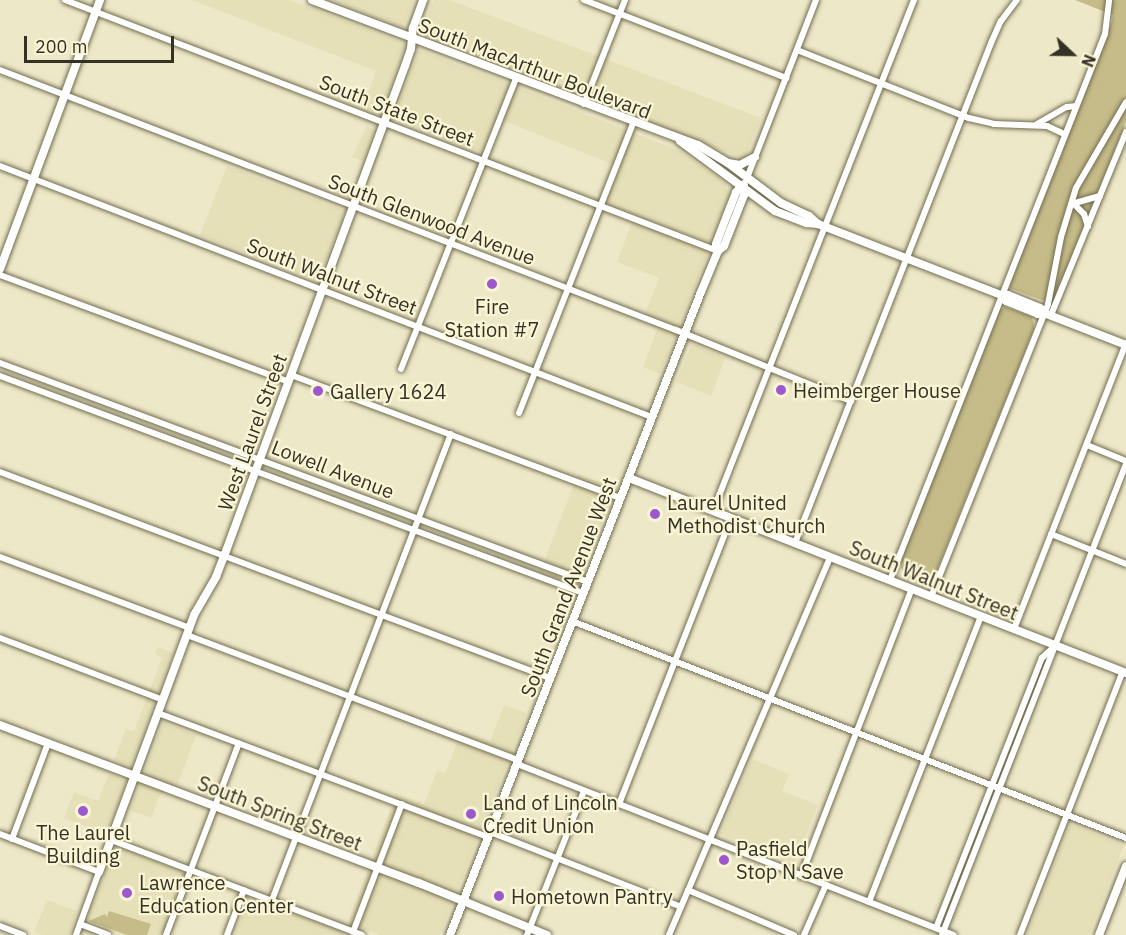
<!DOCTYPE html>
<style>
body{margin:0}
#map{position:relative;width:1126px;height:935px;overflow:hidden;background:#ede8c8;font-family:"IBM Plex Sans",sans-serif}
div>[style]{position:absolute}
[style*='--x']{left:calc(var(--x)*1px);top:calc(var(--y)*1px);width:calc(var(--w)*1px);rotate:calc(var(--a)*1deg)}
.built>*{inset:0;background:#e6e0b8}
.green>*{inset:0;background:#c6bc89}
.roads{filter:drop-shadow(0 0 2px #726d50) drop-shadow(0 0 2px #726d50)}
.street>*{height:6px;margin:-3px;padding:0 3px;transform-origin:3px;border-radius:3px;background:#fff}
.secondary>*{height:8px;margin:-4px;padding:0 4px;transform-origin:4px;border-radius:4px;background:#fff}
.dots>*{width:16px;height:16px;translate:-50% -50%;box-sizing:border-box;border:3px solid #faf5d5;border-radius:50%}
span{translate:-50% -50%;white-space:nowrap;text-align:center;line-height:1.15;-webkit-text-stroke:4.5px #faf5d5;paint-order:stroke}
.street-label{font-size:20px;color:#343225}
.poi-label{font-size:20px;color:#343225}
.left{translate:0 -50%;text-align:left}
.north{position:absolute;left:1042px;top:24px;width:60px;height:60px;-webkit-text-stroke:4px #faf5d5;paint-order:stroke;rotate:112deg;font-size:16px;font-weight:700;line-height:24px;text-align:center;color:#343225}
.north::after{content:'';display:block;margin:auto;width:21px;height:27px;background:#343225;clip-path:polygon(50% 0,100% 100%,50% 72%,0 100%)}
.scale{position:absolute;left:24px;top:36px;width:150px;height:27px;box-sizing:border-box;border:3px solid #343225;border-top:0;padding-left:8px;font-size:18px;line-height:21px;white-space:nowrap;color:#343225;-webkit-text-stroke:4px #faf5d5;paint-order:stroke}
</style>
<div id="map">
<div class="built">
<div style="clip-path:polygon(192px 0,290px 0,406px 44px,381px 114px,363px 107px,376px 71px)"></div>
<div style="clip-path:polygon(331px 0,414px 0,403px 27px)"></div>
<div style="clip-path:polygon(434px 0,450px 0,761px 118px,745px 159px,420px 34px)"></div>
<div style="clip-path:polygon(419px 50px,510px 84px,484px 153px,393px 119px)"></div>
<div style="clip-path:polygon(515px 86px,682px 152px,718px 178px,725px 184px,729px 195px,712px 243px,607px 205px,606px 200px,619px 167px,502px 120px)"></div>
<div style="clip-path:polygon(367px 126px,375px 130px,363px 161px,352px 157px)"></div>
<div style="clip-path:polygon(227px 166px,345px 211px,318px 281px,200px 235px)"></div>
<div style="clip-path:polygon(632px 222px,709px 251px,660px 374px,643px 367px,660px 321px,645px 314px,659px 278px,617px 262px)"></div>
<div style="clip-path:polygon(692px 344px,725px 358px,711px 396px,676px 382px)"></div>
<div style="clip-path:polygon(578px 474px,615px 488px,572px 596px,536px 582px)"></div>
<div style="clip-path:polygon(158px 647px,173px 653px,131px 767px,114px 760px,126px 729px,134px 731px,162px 658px,155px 654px)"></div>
<div style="clip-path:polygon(504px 705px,527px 713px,440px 935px,379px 935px,348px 923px,396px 794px,424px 804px,437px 771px,445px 773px,462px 731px,490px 741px)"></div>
<div style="clip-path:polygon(163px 722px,196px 735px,178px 784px,160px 795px,151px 818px,130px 810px)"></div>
<div style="clip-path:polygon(752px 759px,789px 774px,782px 791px,818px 805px,795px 863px,720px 834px)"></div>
<div style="clip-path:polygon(109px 774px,126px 781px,106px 834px,64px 818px,74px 792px,98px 801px)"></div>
<div style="clip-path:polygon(1070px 824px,1124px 845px,1089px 935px,1027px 935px)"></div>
<div style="clip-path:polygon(115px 846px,186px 873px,163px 935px,118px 935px,87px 921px)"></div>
<div style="clip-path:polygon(248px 896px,350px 935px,235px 935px)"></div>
<div style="clip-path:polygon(47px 900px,77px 911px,69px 935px,42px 935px,34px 932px)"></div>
</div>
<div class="green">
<div style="clip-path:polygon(1075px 0,1126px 0,1126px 122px,1053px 304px,1009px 288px,1111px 24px,1113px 15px)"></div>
<div style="clip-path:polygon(1005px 307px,1031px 316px,1034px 323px,1034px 329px,934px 577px,925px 584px,905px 576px,901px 567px,902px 558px,1000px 310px)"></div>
<div style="clip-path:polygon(109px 911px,151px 924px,147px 935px,127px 935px,89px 921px,105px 914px,107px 917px)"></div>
</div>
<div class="roads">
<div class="street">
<div style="--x:65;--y:0;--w:700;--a:21.03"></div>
<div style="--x:584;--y:0;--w:217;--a:21.1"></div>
<div style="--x:797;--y:50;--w:185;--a:21.6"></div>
<div style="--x:969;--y:118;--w:26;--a:13"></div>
<div style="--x:994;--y:124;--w:53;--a:2.2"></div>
<div style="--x:1047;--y:126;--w:19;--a:25"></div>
<div style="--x:0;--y:70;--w:724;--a:21.04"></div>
<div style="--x:676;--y:330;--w:189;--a:22.1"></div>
<div style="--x:584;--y:104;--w:112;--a:-68.5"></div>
<div style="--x:1037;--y:124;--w:34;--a:-30"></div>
<div style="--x:1067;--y:107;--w:9;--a:-6"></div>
<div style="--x:0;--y:166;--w:699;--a:21.06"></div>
<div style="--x:747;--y:178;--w:191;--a:-68.8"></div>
<div style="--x:1072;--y:202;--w:17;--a:45"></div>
<div style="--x:1084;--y:214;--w:13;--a:72"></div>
<div style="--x:1075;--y:203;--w:26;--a:-16"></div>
<div style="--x:0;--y:275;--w:308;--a:20.3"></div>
<div style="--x:1051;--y:315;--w:198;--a:-67.7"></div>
<div style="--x:0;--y:363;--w:627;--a:20.43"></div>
<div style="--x:401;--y:369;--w:313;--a:-68.4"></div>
<div style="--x:291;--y:375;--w:351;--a:20.5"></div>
<div style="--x:0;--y:376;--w:622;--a:20.42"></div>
<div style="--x:519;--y:413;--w:312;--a:-68.5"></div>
<div style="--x:1087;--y:445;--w:42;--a:22.3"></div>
<div style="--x:0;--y:472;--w:587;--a:20.53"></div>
<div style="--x:713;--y:511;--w:549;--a:-68.53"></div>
<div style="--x:1051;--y:534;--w:81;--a:21.8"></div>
<div style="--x:795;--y:543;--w:537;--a:-68.59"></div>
<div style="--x:991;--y:43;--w:24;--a:-66"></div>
<div style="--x:1001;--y:21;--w:26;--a:-53"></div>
<div style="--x:0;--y:557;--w:203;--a:20.5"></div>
<div style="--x:890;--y:580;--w:587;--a:-68.51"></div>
<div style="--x:1105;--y:34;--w:34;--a:-83"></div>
<div style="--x:931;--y:597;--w:315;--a:-68.2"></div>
<div style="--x:1048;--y:304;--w:68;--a:-79"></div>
<div style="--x:1061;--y:237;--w:51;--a:-73"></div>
<div style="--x:1076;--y:188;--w:99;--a:-59.8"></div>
<div style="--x:572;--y:621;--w:595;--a:21.39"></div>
<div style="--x:1014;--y:629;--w:307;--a:-68.6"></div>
<div style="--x:187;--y:635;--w:354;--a:20.7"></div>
<div style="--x:0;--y:638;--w:174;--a:20.8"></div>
<div style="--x:158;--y:713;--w:353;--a:20.6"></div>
<div style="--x:517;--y:764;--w:469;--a:21.4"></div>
<div style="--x:619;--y:804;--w:307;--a:-68.6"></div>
<div style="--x:490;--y:832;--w:205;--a:21.4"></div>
<div style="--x:0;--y:834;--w:106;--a:21"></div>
<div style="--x:99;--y:872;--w:67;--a:110.1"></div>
<div style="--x:12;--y:839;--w:103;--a:-69.4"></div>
<div style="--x:111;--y:840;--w:268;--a:20.7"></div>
<div style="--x:801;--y:876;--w:308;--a:-68.9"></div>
<div style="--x:688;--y:890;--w:115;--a:23"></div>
<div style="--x:272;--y:900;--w:499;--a:-69"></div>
<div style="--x:869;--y:902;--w:307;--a:-68.6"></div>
<div style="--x:80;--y:924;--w:30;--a:21"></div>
<div style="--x:0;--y:926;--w:25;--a:21"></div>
<div style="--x:936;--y:928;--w:290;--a:-68.6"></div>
<div style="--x:1042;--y:658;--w:18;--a:-43"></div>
<div style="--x:353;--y:932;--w:137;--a:-69.1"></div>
<div style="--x:166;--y:935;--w:205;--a:-69.2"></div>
<div style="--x:227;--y:935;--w:48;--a:-69.3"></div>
<div style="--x:527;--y:935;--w:155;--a:-68.4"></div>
<div style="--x:669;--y:935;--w:411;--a:-66.9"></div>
<div style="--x:804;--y:935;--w:55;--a:-66.3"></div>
<div style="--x:942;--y:935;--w:506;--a:-68.66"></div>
<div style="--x:1020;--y:935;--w:283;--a:-68.7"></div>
</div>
<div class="secondary">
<div style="--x:312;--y:0;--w:412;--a:20.6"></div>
<div style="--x:698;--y:145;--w:35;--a:31"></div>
<div style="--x:728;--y:163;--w:66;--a:37"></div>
<div style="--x:781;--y:203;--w:31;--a:25"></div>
<div style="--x:809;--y:216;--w:12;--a:42"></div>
<div style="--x:818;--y:224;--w:196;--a:21.2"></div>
<div style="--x:1001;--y:295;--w:7;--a:0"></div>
<div style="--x:1008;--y:295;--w:35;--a:22"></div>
<div style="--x:1040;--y:308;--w:6;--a:51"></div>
<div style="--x:1044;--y:313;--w:88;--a:21.3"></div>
<div style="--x:680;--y:141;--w:118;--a:36.4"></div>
<div style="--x:775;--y:211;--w:34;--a:21"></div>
<div style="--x:807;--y:223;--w:11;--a:5"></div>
<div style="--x:728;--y:163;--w:12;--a:9"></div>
<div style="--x:740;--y:165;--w:17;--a:-28"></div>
<div style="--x:718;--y:251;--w:7;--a:-106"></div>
<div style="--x:716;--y:244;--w:39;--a:-69"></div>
<div style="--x:730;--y:208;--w:17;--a:-69"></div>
<div style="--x:736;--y:192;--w:11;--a:-45"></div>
<div style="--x:0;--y:269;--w:287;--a:-69.6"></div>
<div style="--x:1001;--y:295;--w:8;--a:50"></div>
<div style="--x:1006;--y:301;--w:35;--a:22"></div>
<div style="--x:1038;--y:314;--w:6;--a:-9"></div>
<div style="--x:629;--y:478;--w:534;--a:21.42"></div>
<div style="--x:0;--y:725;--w:448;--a:20.7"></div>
<div style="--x:419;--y:883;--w:138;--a:22.1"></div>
<div style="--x:99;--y:872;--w:274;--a:-69.7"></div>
<div style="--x:194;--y:615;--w:44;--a:-59.9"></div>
<div style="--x:216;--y:577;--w:28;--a:-69"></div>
<div style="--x:226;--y:551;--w:517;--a:-69.74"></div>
<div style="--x:405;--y:66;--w:18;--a:-71"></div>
<div style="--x:411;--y:49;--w:21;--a:-85"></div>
<div style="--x:413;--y:28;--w:30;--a:-70"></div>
<div style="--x:450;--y:935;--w:690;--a:-68.68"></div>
<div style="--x:701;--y:292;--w:44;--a:-67.5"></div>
<div style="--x:718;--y:251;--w:8;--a:-40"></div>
<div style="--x:724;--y:246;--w:55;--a:-68.6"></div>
<div style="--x:744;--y:195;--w:8;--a:-97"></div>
<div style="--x:1099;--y:935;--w:74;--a:-68.6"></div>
</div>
</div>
<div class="dots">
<div style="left:492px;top:284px;background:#9d58cd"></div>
<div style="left:781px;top:390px;background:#9d58cd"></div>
<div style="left:318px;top:391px;background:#9d58cd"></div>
<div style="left:655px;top:514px;background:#9d58cd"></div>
<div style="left:83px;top:811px;background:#9d58cd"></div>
<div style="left:471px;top:814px;background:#9d58cd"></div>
<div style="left:724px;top:860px;background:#9d58cd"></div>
<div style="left:127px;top:893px;background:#9d58cd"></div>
<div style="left:499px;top:896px;background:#9d58cd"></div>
</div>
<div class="street-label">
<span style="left:535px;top:68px;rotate:21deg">South MacArthur Boulevard</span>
<span style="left:397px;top:110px;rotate:21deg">South State Street</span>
<span style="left:432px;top:219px;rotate:21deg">South Glenwood Avenue</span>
<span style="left:332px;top:276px;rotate:21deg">South Walnut Street</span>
<span style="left:252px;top:432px;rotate:-70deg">West Laurel Street</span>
<span style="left:333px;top:469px;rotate:21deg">Lowell Avenue</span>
<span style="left:934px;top:580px;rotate:22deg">South Walnut Street</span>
<span style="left:568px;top:587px;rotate:-69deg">South Grand Avenue West</span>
<span style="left:280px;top:813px;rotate:21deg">South Spring Street</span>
</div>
<div class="poi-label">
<span style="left:492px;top:318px">Fire<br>Station #7</span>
<span class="left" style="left:793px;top:390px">Heimberger House</span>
<span class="left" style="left:330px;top:391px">Gallery 1624</span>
<span class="left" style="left:667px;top:514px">Laurel United<br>Methodist Church</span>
<span class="left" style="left:483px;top:814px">Land of Lincoln<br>Credit Union</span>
<span style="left:83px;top:844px">The Laurel<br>Building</span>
<span class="left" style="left:736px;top:860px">Pasfield<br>Stop N Save</span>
<span class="left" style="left:139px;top:894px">Lawrence<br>Education Center</span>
<span class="left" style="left:511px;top:896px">Hometown Pantry</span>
</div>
<div class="north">N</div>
<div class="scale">200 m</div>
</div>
